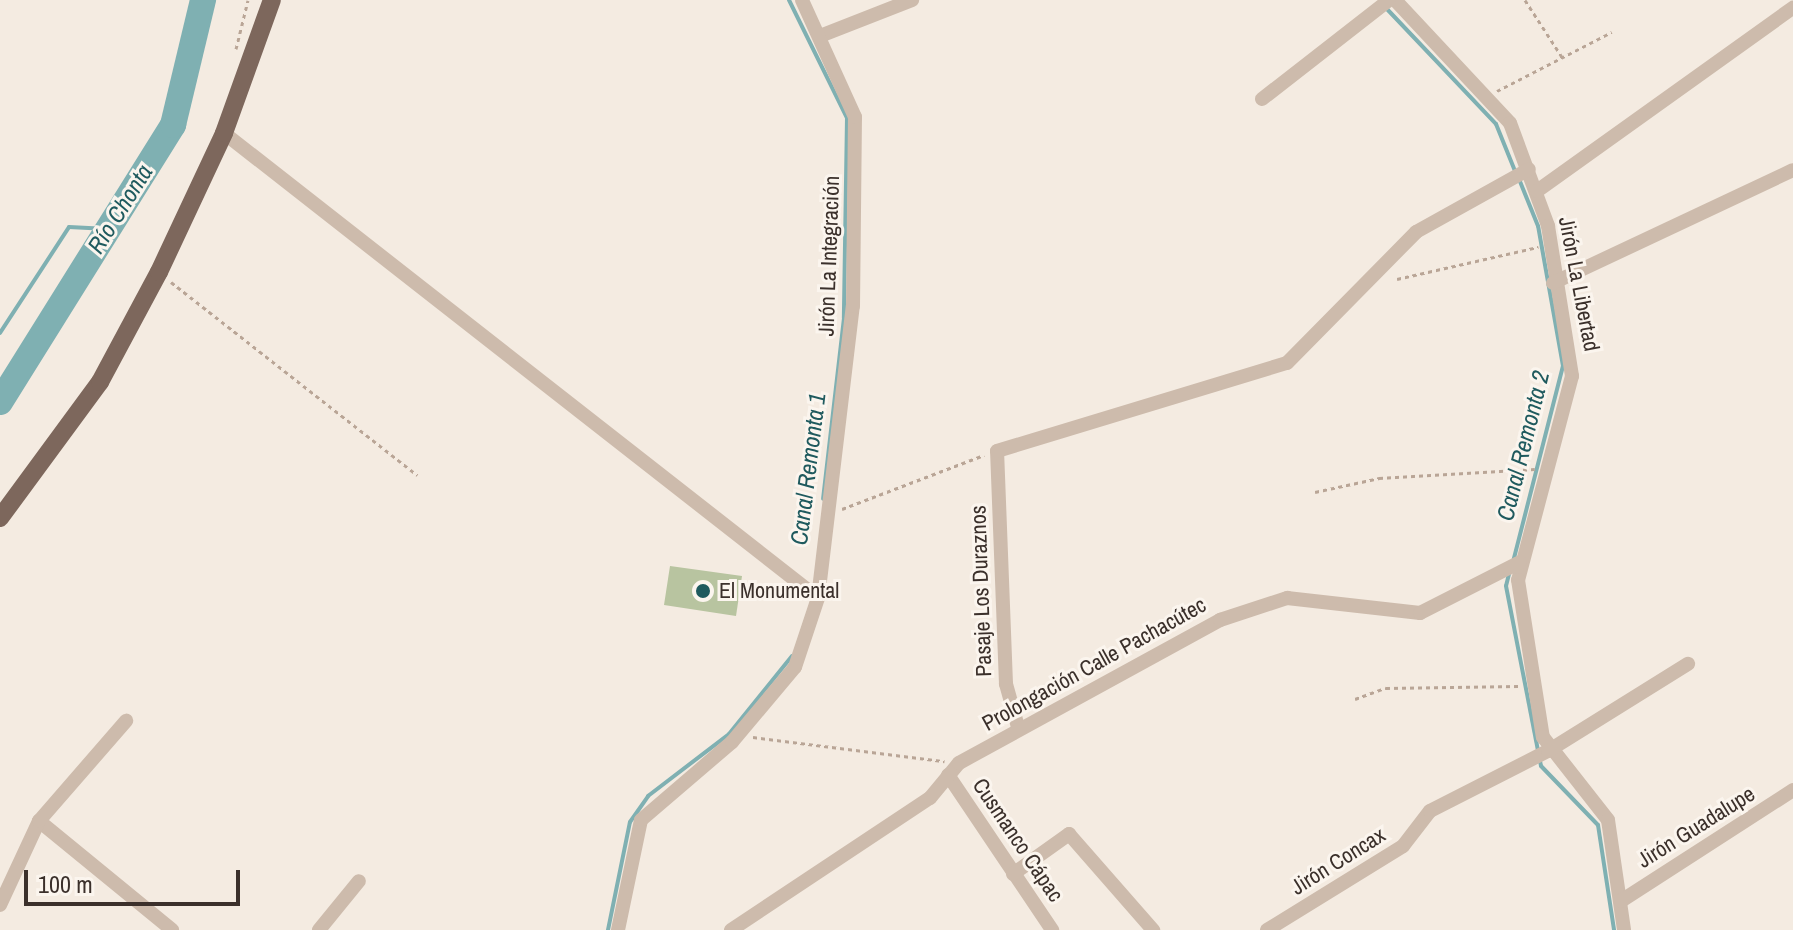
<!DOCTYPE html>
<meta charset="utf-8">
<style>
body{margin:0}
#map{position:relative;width:1793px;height:930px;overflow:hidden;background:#f4ebe1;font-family:"Archivo Narrow",sans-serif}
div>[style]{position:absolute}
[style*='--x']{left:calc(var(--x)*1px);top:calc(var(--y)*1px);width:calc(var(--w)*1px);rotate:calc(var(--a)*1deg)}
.green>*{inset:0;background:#b8c4a0}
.stream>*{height:4px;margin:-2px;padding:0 2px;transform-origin:2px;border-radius:2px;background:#7fb0b2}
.river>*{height:26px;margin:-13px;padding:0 13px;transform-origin:13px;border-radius:13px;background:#7fb0b2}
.path>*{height:3px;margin-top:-1.5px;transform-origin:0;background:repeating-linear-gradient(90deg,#b9a596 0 4px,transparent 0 8px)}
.minor>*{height:14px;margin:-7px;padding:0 7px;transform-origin:7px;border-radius:7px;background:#cdbbac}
.major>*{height:18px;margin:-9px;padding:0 9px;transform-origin:9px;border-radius:9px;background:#7d675c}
.dots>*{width:22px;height:22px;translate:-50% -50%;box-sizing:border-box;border:4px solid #fbf5ee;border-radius:50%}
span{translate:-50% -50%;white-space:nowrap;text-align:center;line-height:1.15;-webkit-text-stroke:6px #fbf5ee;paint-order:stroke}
.street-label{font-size:22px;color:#3b302b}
.poi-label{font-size:22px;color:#3b302b}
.left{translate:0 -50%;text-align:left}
.water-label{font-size:24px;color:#1f5a5e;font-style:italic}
.scale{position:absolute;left:24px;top:870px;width:216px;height:36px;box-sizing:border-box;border:4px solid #3b302b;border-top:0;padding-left:10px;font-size:24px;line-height:28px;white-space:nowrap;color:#3b302b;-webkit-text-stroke:6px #fbf5ee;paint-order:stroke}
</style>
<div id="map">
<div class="green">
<div style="clip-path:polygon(670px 566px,742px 576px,736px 616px,664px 605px)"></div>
</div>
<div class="stream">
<div style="--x:789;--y:0;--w:131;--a:63.8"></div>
<div style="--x:847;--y:118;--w:200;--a:90.9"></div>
<div style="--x:844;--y:318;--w:182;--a:96.6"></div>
<div style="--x:1386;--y:8;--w:160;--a:46.5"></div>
<div style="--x:1496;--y:124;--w:51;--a:68"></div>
<div style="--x:0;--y:333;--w:126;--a:-56.9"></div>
<div style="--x:69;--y:227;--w:34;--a:3"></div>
<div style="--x:1513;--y:562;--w:202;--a:-75.7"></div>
<div style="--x:1563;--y:366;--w:142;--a:-100.1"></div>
<div style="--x:1538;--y:226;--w:51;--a:-112"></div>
<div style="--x:1510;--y:570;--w:16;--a:104"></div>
<div style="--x:1506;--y:586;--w:183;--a:79"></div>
<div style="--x:1541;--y:766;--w:82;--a:46"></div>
<div style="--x:1598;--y:825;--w:106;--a:81.3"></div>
<div style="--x:608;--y:930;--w:110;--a:-78.5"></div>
<div style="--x:630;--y:822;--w:32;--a:-55"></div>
<div style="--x:648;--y:796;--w:102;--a:-37.4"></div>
<div style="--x:729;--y:734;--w:100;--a:-51.1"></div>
</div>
<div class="river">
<div style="--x:0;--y:402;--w:327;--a:-58"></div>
<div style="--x:173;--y:125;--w:129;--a:-76.5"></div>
</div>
<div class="path">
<div style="--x:1525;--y:0;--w:68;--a:57"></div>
<div style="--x:236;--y:49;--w:50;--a:-76.2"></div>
<div style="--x:1497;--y:91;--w:129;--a:-27.2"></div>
<div style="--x:1397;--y:279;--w:145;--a:-12.8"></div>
<div style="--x:171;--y:282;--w:313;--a:38.1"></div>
<div style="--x:1315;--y:492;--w:66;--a:-12.3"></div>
<div style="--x:1379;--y:478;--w:156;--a:-3.3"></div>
<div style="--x:842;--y:509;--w:152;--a:-20.8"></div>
<div style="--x:1355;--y:699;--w:33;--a:-20"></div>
<div style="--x:1386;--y:688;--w:133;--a:-0.9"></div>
<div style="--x:753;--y:737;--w:193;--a:7.2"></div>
</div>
<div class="minor">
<div style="--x:1395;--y:0;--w:168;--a:46.9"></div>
<div style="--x:1510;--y:123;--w:110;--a:69.7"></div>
<div style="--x:1548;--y:226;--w:152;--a:80.9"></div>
<div style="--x:1572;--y:376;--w:211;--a:104.8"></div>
<div style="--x:1518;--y:580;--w:159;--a:81"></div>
<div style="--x:1543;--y:737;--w:105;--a:51.9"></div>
<div style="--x:1608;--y:820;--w:111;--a:81.7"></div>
<div style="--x:820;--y:36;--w:99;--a:-21.4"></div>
<div style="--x:1262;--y:99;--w:161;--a:-37.9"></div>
<div style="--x:224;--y:133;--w:754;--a:38.05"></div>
<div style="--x:1537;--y:191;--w:315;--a:-35.6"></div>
<div style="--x:1553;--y:283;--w:265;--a:-25.2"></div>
<div style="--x:1018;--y:727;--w:45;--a:-105.6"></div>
<div style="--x:1006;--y:684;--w:233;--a:-92.2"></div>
<div style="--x:997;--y:451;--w:303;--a:-16.9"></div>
<div style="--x:1287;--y:363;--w:184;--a:-45.4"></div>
<div style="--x:1416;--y:232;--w:129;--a:-29.1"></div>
<div style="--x:948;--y:775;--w:187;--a:56.1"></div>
<div style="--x:39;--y:821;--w:172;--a:39.3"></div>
<div style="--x:1013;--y:874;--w:69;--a:-35.5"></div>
<div style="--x:1069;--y:834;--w:128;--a:48.8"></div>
<div style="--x:1621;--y:901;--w:205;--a:-32.8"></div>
<div style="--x:0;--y:905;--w:93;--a:-65.1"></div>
<div style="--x:39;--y:821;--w:133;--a:-49"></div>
<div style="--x:319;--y:930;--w:63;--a:-50.8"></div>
<div style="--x:618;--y:930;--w:112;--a:-78.2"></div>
<div style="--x:641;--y:820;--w:120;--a:-40.6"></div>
<div style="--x:732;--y:742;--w:98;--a:-50"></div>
<div style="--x:795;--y:667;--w:73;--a:-71.6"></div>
<div style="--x:818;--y:598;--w:294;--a:-83.2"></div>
<div style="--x:853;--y:306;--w:189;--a:-89.4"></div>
<div style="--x:855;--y:117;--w:128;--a:-114.4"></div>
<div style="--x:731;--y:930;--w:239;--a:-33.6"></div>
<div style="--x:930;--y:798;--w:45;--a:-50.4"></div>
<div style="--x:959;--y:763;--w:298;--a:-28.7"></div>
<div style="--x:1220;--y:620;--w:71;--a:-18.2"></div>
<div style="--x:1287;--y:598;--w:134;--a:6.4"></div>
<div style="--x:1420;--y:613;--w:112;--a:-27"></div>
<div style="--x:1267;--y:930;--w:160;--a:-31.7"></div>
<div style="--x:1403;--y:846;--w:44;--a:-52.4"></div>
<div style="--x:1430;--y:811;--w:132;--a:-27"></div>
<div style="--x:1548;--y:751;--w:165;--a:-31.9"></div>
</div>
<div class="major">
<div style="--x:0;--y:518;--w:169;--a:-53.7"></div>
<div style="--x:100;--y:382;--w:125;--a:-61.8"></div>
<div style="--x:159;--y:272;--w:153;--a:-64.9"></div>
<div style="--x:224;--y:133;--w:141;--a:-70.2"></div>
</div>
<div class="dots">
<div style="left:703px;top:591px;background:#1f5a5e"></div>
</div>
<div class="street-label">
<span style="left:829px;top:256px;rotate:-88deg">Jirón La Integración</span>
<span style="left:1579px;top:284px;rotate:79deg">Jirón La Libertad</span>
<span style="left:981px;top:591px;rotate:-92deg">Pasaje Los Duraznos</span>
<span style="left:1094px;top:664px;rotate:-29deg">Prolongación Calle Pachacútec</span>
<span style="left:1696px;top:827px;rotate:-32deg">Jirón Guadalupe</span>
<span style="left:1018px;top:840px;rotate:56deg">Cusmanco Cápac</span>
<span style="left:1338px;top:861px;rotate:-32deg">Jirón Concax</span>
</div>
<div class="poi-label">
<span class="left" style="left:719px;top:591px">El Monumental</span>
</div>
<div class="water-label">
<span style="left:120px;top:209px;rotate:-58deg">Río Chonta</span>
<span style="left:1523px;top:446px;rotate:-76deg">Canal Remonta 2</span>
<span style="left:808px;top:469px;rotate:-83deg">Canal Remonta 1</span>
</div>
<div class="scale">100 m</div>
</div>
